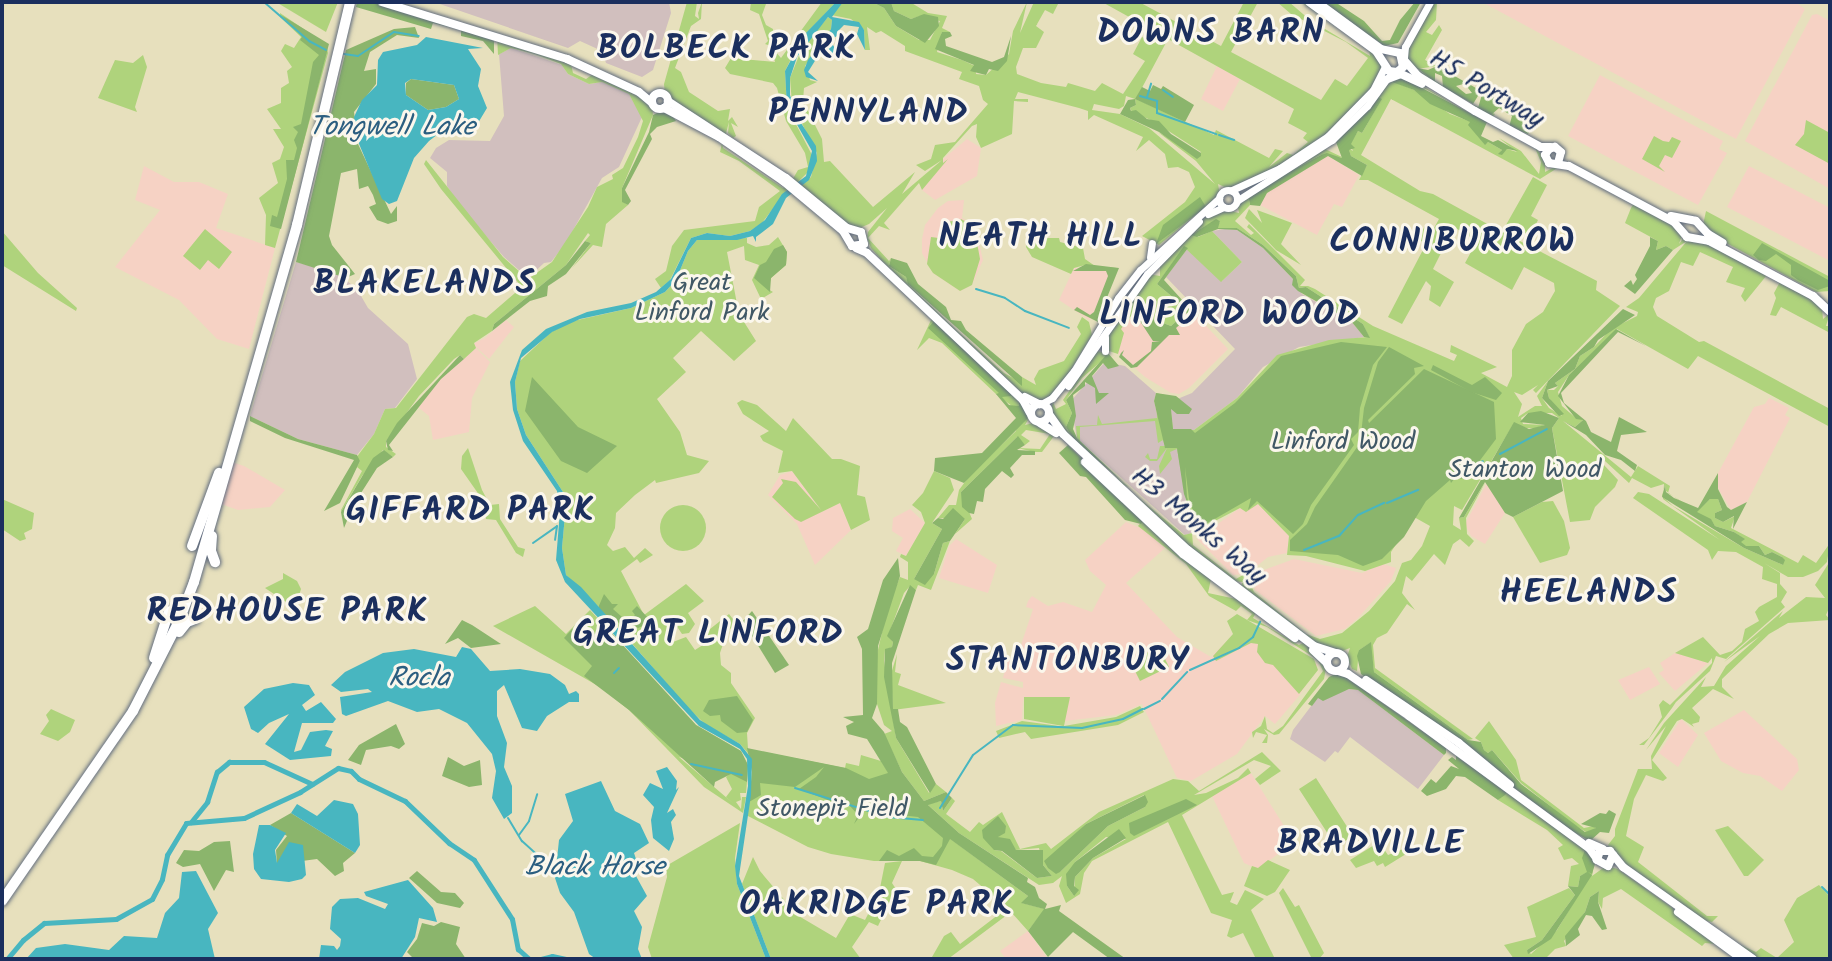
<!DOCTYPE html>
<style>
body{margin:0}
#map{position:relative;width:1832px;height:961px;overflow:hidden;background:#e7e0bd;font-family:Kalam,sans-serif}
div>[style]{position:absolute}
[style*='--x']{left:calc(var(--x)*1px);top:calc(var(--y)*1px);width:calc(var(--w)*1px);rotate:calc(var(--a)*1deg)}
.built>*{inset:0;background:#f6d2c4}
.industrial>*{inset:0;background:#d1bfbe}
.green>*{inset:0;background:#afd37c}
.round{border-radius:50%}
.forest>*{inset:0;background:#8bb56c}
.water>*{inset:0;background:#48b6c0}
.stream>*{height:2px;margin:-1px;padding:0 1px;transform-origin:1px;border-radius:1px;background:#48b6c0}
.river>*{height:5px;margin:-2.5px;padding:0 2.5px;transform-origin:2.5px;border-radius:2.5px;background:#48b6c0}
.roads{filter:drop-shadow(0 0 2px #626d7f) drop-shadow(0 0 2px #626d7f)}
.secondary>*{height:7px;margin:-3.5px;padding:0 3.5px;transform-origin:3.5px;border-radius:3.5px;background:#fff}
.secondary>.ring{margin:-3.5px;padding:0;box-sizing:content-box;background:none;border:7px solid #fff;border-radius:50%}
.primary>*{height:8px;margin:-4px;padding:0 4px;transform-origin:4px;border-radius:4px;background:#fff}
.primary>.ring{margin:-4px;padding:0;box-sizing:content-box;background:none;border:8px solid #fff;border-radius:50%}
.motorway>*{height:10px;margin:-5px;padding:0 5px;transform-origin:5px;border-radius:5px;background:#fff}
span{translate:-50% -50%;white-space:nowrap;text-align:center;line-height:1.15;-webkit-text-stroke:6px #fbf7ec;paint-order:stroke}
.street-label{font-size:26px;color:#1b2f5e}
.park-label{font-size:26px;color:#405866}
.water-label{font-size:28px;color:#2b5e80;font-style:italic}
.district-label{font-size:34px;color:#1b2f5e;font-weight:700;letter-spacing:2px}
.frame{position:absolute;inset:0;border:4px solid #1b2f5e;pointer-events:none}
</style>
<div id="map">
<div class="built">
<div style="clip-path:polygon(1482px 2px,1795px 2px,1805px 9px,1736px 139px)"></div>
<div style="clip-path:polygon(1817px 14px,1830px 21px,1830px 189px,1745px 141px,1812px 15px)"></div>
<div style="clip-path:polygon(1217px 66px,1240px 79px,1223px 111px,1201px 99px)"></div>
<div style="clip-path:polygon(1600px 75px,1723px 141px,1719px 149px,1727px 153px,1698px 205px,1568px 136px)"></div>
<div style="clip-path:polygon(967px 139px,981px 148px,977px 176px,935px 200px,922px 190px,943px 159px)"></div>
<div style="clip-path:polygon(1328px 156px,1359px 175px,1342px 207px,1334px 204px,1317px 235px,1260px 205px,1267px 193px)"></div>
<div style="clip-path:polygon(144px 166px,174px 182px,199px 182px,228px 194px,216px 228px,275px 248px,249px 349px,217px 339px,179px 300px,115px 267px,160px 210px,135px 200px)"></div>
<div style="clip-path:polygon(1749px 166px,1830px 208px,1830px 261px,1727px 207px)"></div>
<div style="clip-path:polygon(964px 200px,962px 218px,975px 226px,983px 260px,972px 285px,960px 291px,933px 273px,922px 253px,922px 239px,925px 225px,938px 208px,948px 201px)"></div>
<div style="clip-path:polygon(1074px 268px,1117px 268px,1103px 301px,1105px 307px,1089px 320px,1059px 300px)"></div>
<div style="clip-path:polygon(1190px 309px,1228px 349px,1189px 388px,1179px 394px,1171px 393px,1145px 377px,1113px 349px,1118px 331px,1134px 316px,1162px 335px)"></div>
<div style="clip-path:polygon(506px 320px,514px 327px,489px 359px,473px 344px,485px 338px)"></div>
<div style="clip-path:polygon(476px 348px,490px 362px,472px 398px,469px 432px,433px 440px,429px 416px,418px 407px,441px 378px)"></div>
<div style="clip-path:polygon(1769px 398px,1789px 408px,1785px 415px,1790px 418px,1747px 502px,1731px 510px,1718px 488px,1718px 473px,1754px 407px,1765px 404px)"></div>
<div style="clip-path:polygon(232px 462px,244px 466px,285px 490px,270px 507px,238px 510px,221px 504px)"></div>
<div style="clip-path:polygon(792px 471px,822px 512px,840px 503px,851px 530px,815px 565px,797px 524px,768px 495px,780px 475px)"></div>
<div style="clip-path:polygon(1487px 483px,1505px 513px,1485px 544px,1471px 536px,1465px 524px)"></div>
<div style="clip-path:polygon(1258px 504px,1289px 536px,1287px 553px,1268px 557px,1247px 574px,1233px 575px,1197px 539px,1241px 507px)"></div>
<div style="clip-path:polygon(910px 509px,925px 523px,906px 556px,896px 551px,903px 538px,892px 531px,893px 518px)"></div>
<div style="clip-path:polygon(1126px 522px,1143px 529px,1165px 548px,1126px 583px,1177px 637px,1211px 657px,1235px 633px,1228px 621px,1238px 615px,1318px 665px,1299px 696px,1275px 724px,1265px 716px,1237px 754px,1191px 781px,1177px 778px,1142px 704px,1116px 715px,1056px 722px,1025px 719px,1023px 694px,1022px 720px,996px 726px,995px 703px,1001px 682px,1023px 688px,1023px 682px,1003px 678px,1008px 658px,1016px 660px,1033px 609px,1026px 607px,1028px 601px,1032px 596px,1048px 606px,1063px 602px,1092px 612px,1106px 585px,1090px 571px,1085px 560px)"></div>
<div style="clip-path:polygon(956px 539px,997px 565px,988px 593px,939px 578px,949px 546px)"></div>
<div style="clip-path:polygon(1294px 559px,1362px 573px,1383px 564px,1396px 568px,1391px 581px,1358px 618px,1345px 629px,1316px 636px,1255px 590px,1254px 580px,1264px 570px)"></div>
<div style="clip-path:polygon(1675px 653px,1708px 663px,1675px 691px,1659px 673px,1664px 670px,1660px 663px)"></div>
<div style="clip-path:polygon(1649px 667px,1660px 684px,1630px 700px,1618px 680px)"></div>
<div style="clip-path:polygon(1744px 710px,1797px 759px,1799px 770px,1782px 791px,1760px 776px,1743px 773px,1721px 761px,1704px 733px)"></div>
<div style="clip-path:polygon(1681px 719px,1698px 735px,1678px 767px,1659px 753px)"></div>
<div style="clip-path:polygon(1251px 773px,1294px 842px,1258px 869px,1244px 863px,1212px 796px)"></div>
<div style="clip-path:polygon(1028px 931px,1048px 959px,1006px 959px,1000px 951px)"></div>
</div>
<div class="industrial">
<div style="clip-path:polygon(434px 2px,669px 2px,671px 13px,653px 70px,642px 77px,606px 63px,602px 51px,580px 41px,568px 48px)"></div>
<div style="clip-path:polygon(511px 48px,562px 65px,568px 74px,589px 84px,602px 82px,629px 94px,642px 117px,619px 167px,602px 178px,566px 243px,551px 262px,544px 263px,528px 278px,504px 257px,461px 207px,447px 186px,447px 172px,430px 158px,436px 148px,449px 140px,490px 141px,504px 116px,499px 54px)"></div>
<div style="clip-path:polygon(1225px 229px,1237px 230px,1263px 248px,1293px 279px,1302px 294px,1351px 321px,1364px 337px,1299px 347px,1263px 367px,1237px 398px,1194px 430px,1173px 430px,1170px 402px,1192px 393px,1235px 349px,1166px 277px,1188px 248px,1222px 281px,1242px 262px,1212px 231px)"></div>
<div style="clip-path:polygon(296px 262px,336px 272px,357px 289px,368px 308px,408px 344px,417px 379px,395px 408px,385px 409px,374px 434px,357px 455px,298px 439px,250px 416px)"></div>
<div style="clip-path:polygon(1105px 362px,1125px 366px,1156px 393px,1154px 401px,1165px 447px,1177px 448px,1182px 464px,1192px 533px,1185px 535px,1077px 438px,1070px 402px)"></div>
<div style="clip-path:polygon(1349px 689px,1358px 690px,1444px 755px,1418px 789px,1350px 737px,1338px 753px,1335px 751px,1325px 762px,1290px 739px,1293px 730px,1318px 697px)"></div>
</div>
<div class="green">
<div style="clip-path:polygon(276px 2px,338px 2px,326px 32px)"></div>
<div style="clip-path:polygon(687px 2px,697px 2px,695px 16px,699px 19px,698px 13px,702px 2px,701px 19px,691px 26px,675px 68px,681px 72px,689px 92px,718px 111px,730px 109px,728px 121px,732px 117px,738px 127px,731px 123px,736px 136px,733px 138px,728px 133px,729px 122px,725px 137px,665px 95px,664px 84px)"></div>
<div style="clip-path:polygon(751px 2px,766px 4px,762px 15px,766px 25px,773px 29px,775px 51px,781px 58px,822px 2px,836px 2px,801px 39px,785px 71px,787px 107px,812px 155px,808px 172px,795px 185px,791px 182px,798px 170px,808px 167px,805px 153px,786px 121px,777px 88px,773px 83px,730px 74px,725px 68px,731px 58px,775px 62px,771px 46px,765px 44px,768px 41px,759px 14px,750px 10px)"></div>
<div style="clip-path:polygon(evenodd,843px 2px,872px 2px,884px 8px,896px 26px,919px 40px,930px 40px,940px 21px,920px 16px,911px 19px,894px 11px,891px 2px,910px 2px,928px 13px,947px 16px,942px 28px,950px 32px,942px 32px,937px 52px,962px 60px,975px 66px,976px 74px,986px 75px,1009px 54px,1013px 31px,1027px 2px,1020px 33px,1034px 2px,1059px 2px,1053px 14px,1045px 10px,1036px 26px,1044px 32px,1036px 48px,1023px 48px,1016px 67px,1017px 74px,1041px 83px,1066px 87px,1068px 83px,1095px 91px,1102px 83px,1123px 94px,1145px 61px,1133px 54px,1142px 37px,1155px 43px,1160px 34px,1102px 2px,1139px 2px,1221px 46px,1244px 2px,1258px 2px,1231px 52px,1321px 100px,1335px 79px,1347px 86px,1368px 58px,1346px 42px,1291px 14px,1277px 2px,1289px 2px,1310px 20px,1370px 56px,1369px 50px,1301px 2px,1309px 2px,1384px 52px,1382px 56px,1373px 49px,1389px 74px,1359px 106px,1283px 170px,1249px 188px,1229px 189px,1218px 184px,1220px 195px,1159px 245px,1142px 236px,1185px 202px,1195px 187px,1189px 172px,1178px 167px,1168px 168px,1165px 154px,1149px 140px,1136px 151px,1143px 137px,1094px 115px,1088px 120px,1088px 111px,1079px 108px,1018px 92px,1015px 99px,1028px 99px,1028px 102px,1014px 101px,1012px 134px,981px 148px,976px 137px,977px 124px,972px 126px,943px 158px,943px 163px,948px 159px,922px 190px,919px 183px,884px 223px,890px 230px,879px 226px,868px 238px,889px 261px,891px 258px,889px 266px,906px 277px,909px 285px,953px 327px,1004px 373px,1021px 382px,1022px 377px,1036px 385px,1034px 379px,1039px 370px,1064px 361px,1081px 334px,1077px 327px,1082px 317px,1089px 322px,1092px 335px,1058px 391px,1041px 404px,1026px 397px,884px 263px,871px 248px,868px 241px,867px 238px,868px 232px,887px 208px,869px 224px,855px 230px,799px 188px,811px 177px,817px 153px,792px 104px,790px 78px,802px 48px,828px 17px,832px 20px,831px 29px,805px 66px,810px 80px,817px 82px,804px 88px,803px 101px,822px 139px,824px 162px,830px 161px,873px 207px,915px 172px,902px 194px,942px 160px,925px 171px,916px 165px,931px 159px,935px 145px,955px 142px,988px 104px,983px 100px,979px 86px,959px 79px,962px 72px,905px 51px,905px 46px,881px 31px,876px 33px,867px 27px,870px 50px,865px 50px,864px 30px,851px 19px,831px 15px,843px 2px,1168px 39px,1294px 109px,1288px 123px,1307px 133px,1303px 138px,1308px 142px,1293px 155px,1287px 153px,1269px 167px,1283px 151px,1275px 149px,1269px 158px,1216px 130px,1214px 135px,1136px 99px,1168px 39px,843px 2px,1126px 96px,1135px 99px,1136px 105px,1130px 108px,1132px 112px,1153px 121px,1201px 152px,1197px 158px,1174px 141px,1158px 132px,1196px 161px,1215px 184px,1149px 128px,1120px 114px,1092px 110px,1094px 104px,1119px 109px,1124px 106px,1126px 96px)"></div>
<div style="clip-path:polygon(1432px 2px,1437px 2px,1436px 20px,1426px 32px,1432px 35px,1439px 25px,1442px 30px,1425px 60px,1437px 66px,1417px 69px,1469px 103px,1495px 114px,1492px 118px,1419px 74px,1407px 61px,1407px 50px)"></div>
<div style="clip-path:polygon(280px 13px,326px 44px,328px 53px,275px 248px,265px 245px,266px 215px,259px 198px,278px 183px,272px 163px,280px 159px,284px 147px,273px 129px,281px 129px,267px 109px,281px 103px,281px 88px,289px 83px,287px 71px,292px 67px,281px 51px,285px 44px,294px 48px,301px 37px,280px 17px)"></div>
<div style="clip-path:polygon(497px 35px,570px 60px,573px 73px,586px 79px,596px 72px,652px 105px,653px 115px,622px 188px,623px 202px,628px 205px,606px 224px,602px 247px,593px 245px,572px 268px,591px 243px,585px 241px,590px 235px,588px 233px,566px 265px,494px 324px,492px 331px,474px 343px,476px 348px,464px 359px,460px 355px,454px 359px,419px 396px,386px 441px,386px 447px,396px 454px,393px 457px,383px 450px,362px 476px,341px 512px,342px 522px,341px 510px,362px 471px,357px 467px,360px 461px,356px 458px,374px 434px,385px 409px,396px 408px,467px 317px,474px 314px,486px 318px,529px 281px,521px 286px,441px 189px,424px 164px,426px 160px,503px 257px,528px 279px,552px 262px,588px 207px,597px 187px,613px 179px,612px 175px,623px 168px,638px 137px,643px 121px,629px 94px,602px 82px,589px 84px,568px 74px,561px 64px,535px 54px,511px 48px,498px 55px)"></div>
<div style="clip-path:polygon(143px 55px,147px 67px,135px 107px,137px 112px,98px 98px,115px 60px,133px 63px)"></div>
<div style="clip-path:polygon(evenodd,1401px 74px,1470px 113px,1405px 78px,1392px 81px,1414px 90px,1450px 114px,1482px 126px,1478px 131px,1469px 125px,1485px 144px,1488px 142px,1502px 150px,1499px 154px,1507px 149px,1517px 152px,1499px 138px,1521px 151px,1539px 174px,1541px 162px,1535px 148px,1545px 158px,1545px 172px,1558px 165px,1562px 165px,1569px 168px,1559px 167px,1540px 179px,1391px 99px,1361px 155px,1420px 191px,1433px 194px,1502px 232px,1533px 177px,1547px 185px,1531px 216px,1538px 220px,1530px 236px,1522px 231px,1518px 240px,1597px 281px,1596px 290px,1620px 306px,1536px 393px,1533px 390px,1538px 385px,1522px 395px,1514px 392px,1522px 404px,1518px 417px,1535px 406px,1542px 406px,1537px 396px,1548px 381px,1542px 398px,1549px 408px,1562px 416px,1549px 398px,1547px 390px,1554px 390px,1558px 386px,1555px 383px,1575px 369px,1580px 356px,1594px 347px,1611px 329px,1637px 316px,1638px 312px,1626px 307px,1639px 298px,1687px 241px,1673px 250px,1666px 246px,1656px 250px,1658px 241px,1625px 223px,1631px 208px,1634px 203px,1672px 220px,1638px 199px,1682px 222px,1681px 225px,1674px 222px,1683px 232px,1679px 244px,1684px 237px,1705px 240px,1767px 275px,1745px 302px,1741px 296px,1745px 288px,1726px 282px,1733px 267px,1700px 252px,1693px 266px,1681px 262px,1669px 291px,1656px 298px,1653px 307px,1657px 316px,1699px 342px,1704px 341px,1830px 409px,1830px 427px,1698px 356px,1688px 369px,1617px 329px,1569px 375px,1558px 392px,1562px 406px,1577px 419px,1584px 419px,1575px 427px,1563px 421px,1631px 477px,1638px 466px,1670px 486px,1668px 493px,1697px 511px,1710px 499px,1718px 499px,1722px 510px,1715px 513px,1715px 518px,1723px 522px,1735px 516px,1731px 528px,1798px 563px,1803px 555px,1816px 563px,1830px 543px,1827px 562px,1818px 571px,1803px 577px,1788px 577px,1764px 563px,1780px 573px,1780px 584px,1787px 592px,1781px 602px,1785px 607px,1726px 659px,1716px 656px,1710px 671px,1676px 702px,1672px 708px,1644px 745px,1639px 745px,1649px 738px,1662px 717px,1659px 705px,1663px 700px,1670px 705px,1712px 663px,1712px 658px,1708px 663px,1675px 653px,1703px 637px,1720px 655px,1732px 651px,1742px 642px,1745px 629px,1759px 621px,1755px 612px,1759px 607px,1777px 597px,1777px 584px,1762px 579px,1763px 567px,1736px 552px,1718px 551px,1712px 560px,1708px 550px,1633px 498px,1638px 492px,1649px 494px,1720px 540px,1663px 499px,1664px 484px,1651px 488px,1632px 478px,1629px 483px,1605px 461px,1603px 464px,1618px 480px,1615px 487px,1595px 507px,1590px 520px,1570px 522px,1552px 428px,1559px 418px,1552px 413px,1528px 413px,1521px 418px,1523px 424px,1545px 425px,1536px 428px,1524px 428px,1514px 423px,1462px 510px,1454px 506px,1453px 525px,1461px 530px,1459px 518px,1464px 517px,1486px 481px,1466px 518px,1467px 534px,1474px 541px,1469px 547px,1460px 539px,1453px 544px,1445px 565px,1434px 554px,1412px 581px,1406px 576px,1402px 593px,1415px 610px,1407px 604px,1387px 633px,1377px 638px,1373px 645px,1375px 668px,1473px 739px,1468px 740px,1374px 672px,1370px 643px,1359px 650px,1357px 671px,1352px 669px,1347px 657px,1350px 648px,1337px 653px,1321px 650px,1239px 589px,1243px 582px,1229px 581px,1222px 576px,1224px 572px,1185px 547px,1186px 543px,1135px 495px,1184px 535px,1192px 533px,1177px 449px,1170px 452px,1172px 459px,1160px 474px,1159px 466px,1167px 448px,1157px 461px,1150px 461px,1145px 457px,1148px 453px,1150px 459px,1157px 459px,1160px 446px,1165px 446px,1163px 440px,1158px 443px,1155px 421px,1080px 427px,1080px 441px,1077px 438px,1076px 426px,1097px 425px,1098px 415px,1102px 424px,1157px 418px,1156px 393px,1169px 396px,1173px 430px,1194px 430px,1237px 398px,1277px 355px,1329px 340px,1369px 337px,1363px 324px,1306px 287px,1299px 288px,1296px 276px,1263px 245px,1237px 228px,1217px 228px,1220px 221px,1216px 220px,1192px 234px,1198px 237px,1212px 231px,1242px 262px,1221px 282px,1184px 247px,1157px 284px,1181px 304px,1181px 317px,1171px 326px,1134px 312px,1121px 329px,1124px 333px,1118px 354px,1109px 351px,1105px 358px,1082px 378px,1066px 400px,1072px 413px,1066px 427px,1074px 440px,1102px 467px,1129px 487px,1111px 480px,1063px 434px,1062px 429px,1054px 425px,1049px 414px,1053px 402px,1056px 409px,1066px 404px,1063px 400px,1097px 351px,1107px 353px,1105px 340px,1125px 303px,1148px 274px,1160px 276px,1160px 264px,1184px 234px,1218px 208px,1239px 213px,1237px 202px,1243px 193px,1325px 149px,1344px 158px,1321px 155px,1248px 194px,1250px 205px,1235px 221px,1251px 235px,1254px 233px,1247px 227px,1249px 224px,1305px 280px,1300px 286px,1308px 286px,1315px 289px,1373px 326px,1454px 361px,1457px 355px,1450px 352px,1451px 345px,1497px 367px,1481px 373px,1507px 387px,1512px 376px,1512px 350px,1526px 324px,1543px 312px,1555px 291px,1554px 283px,1524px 267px,1512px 290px,1465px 263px,1477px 241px,1454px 227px,1433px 269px,1454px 282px,1440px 307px,1429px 300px,1431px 286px,1426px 281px,1402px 324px,1388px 317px,1426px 244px,1418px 239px,1426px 224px,1434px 228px,1439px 219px,1368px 180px,1359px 180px,1367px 165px,1351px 156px,1348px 148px,1353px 151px,1350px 144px,1358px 131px,1362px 133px,1381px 100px,1374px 95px,1391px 77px,1401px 74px,1665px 485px,1666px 491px,1705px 519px,1711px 520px,1715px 526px,1734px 532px,1744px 539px,1740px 542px,1746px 547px,1759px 546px,1765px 555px,1772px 552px,1782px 557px,1783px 565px,1744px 548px,1673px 506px,1662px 496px,1665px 485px,1401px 74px,1258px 504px,1289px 536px,1287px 555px,1306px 556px,1365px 571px,1391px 562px,1391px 552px,1414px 517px,1430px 526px,1422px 546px,1411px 560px,1402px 563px,1395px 581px,1369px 611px,1342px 633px,1320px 639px,1306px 634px,1254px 592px,1248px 578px,1243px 575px,1236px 579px,1193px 545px,1192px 533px,1240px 508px,1246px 512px,1258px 504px)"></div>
<div style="clip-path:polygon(1806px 120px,1830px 133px,1830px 164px,1795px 145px,1804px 134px)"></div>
<div style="clip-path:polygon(1654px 136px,1663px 141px,1669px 142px,1672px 137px,1681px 141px,1672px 158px,1665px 155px,1659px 166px,1665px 172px,1642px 159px)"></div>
<div style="clip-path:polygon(722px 143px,723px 148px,783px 188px,788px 185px,787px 190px,762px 223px,750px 231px,730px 236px,707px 233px,691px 238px,670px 280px,661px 288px,655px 279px,666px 271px,672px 246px,684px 230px,755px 221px,759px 207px,780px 191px,739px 161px,720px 152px)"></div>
<div style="clip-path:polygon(1249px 209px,1262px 223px,1257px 210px,1292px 223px,1281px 244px,1301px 265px,1276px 250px,1245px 218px)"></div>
<div style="clip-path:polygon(1706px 211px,1830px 277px,1830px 291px,1816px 292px,1710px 234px,1703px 225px)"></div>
<div style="clip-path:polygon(961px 219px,974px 226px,980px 259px,972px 285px,960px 291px,933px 273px,927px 264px,931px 237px,946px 239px,943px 223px,957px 220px,958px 224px)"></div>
<div style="clip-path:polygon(1040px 228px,1043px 238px,1059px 238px,1060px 242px,1083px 248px,1085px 259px,1095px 266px,1117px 268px,1095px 268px,1085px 265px,1074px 268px,1071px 274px,1032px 257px,1026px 247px,1028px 239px)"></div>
<div style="clip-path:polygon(205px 229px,232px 252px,219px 269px,208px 260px,200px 270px,183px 256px)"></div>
<div style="clip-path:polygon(2px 231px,38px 273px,77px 308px,76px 311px,2px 265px)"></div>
<div style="clip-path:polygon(1703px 233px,1821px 297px,1823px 319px,1830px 313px,1826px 326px,1830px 326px,1830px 333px,1781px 307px,1776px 316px,1770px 315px,1776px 298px,1774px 293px,1781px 280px,1702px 236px)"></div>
<div style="clip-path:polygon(778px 237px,787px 252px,786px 265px,771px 278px,768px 289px,773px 292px,761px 299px,752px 280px,759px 265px,745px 260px,744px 246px,727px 252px,739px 314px,756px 341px,734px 361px,701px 331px,673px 358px,686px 372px,657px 399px,680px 432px,687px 455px,709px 461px,699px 473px,656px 483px,655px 480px,635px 495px,616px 513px,615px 528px,607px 545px,613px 551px,625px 547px,634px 558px,645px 548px,653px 555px,640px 563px,637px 559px,621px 571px,644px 615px,686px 584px,704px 601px,688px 613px,695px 624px,689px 633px,682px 634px,676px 625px,667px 629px,673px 642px,686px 637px,695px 650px,709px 641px,705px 633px,729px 614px,736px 623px,727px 632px,720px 653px,721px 665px,731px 673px,731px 683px,755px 718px,747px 733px,748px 749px,845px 768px,846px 763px,859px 766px,861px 755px,881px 761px,914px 812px,1028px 896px,1022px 903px,1045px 909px,1028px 931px,1011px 912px,948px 959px,932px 957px,944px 936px,951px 932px,960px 944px,1007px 908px,973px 879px,952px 870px,920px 861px,874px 861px,831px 854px,808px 847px,746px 815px,751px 795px,752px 759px,747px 752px,740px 744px,705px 724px,688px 708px,609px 617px,566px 575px,562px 548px,565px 515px,563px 492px,526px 435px,517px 409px,515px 382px,520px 361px,551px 332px,573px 321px,631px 308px,665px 292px,676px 280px,688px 251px,697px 240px,747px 238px,747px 243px,756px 247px,769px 245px)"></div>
<div style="clip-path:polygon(932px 318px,1010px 389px,1031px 415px,1025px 425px,1037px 422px,1051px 428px,1060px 437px,1054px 436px,1042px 452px,1035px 452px,1017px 448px,1040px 449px,1050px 434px,1026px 430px,1021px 435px,1030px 441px,1025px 445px,1017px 437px,961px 492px,972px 519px,955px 534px,965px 519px,938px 518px,949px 505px,956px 505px,959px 490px,970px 475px,1016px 431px,1020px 406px,1012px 406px,996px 394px,942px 343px,929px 338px,917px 350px)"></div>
<div style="clip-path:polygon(742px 400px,757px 405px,786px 431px,793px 418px,832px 459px,841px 459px,860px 466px,857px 495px,865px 497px,870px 520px,851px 530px,840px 503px,801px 522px,795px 519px,772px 497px,783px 483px,781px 479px,796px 482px,821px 510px,792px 471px,778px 473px,783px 451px,763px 441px,760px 436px,769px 431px,743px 414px,737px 403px)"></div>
<div style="clip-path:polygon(468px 448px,482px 490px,490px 505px,499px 504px,500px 519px,518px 547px,525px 549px,523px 557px,516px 553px,496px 520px,486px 519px,482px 499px,461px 469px,462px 456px)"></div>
<div style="clip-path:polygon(934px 471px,950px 478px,954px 490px,932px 523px,942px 529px,914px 579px,934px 574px,943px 543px,950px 541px,931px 590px,918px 585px,916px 590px,910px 586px,904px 593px,888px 636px,893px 642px,892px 647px,885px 650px,884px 661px,896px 738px,929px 793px,936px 784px,946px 792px,924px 801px,902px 772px,884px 734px,892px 731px,884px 725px,877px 704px,875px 663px,888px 606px,900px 577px,908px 580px,908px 562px,900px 557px,901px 554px,906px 556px,925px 523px,921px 512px,912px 505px,923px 493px)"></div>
<div style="clip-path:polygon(2px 499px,34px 513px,32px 529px,24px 533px,26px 539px,20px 541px,2px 529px)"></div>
<div style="clip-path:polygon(1553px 501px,1564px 521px,1570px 548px,1567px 555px,1540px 563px,1513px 517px,1542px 502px)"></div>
<div class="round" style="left:660px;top:505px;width:46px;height:46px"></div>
<div style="clip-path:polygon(1144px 519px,1211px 579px,1208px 593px,1241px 600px,1257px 611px,1253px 618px,1299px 645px,1303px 643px,1327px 663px,1324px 679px,1279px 734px,1274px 735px,1264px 729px,1268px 735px,1267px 743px,1262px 743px,1267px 735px,1256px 732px,1253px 738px,1252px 732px,1261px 726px,1265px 716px,1267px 729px,1273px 733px,1283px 726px,1323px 671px,1318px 660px,1267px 627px,1247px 620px,1252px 614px,1241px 606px,1236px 611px,1209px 596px,1186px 564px,1138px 526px)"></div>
<div style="clip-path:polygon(1830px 561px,1830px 606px,1826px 615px,1830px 620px,1788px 623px,1769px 634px,1722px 679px,1722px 687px,1734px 699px,1713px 689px,1692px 708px,1700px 717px,1699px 722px,1692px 724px,1694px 727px,1682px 719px,1677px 721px,1652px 760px,1667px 778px,1663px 781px,1646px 775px,1634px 799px,1626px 836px,1644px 847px,1638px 862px,1707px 916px,1718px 916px,1712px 922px,1702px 920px,1623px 868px,1608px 845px,1615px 836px,1615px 829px,1638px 769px,1652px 769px,1651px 756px,1666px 726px,1646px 750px,1664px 723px,1706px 677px,1701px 687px,1714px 686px,1726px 666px,1760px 636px,1724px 662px,1783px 611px,1779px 618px,1806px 597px,1825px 598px,1815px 585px)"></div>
<div style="clip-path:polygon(283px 573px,297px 581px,301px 589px,298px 599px,289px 604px,265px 588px,283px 579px)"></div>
<div style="clip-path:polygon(evenodd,535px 606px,566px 634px,590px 610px,696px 725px,741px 751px,748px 765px,747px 782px,746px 793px,740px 793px,741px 800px,736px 802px,741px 809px,742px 797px,746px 797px,743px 813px,704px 787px,629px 710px,600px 687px,493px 626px,535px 606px,679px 757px,730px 774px,726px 777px,732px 789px,726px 797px,734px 804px,679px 757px)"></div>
<div style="clip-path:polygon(1237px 614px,1314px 659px,1318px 670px,1299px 694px,1273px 665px,1265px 663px,1257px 652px,1258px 644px,1251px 643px,1216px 661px,1213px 656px,1233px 634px,1227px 621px)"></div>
<div style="clip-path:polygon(1159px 647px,1169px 667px,1140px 681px,1130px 661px)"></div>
<div style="clip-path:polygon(897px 654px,895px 672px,901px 674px,898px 685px,946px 703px,893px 710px,891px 674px)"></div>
<div style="clip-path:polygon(1024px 697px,1070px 697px,1064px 726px,1116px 717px,1140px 706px,1144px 712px,1118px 725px,1031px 739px,1025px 732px,999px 738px,996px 731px,1022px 721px,1059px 726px,1063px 726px,1024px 719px)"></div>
<div style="clip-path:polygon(51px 709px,75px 720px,70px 732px,58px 741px,40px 734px,49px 721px,46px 715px)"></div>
<div style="clip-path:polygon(1489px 721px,1516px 760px,1521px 780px,1584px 828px,1594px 826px,1596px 829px,1586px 832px,1573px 824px,1521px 783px,1492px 750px,1488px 753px,1484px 750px,1481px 742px,1475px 738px)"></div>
<div style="clip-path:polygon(evenodd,1262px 752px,1281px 771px,1260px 785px,1255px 779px,1271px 766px,1254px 760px,1194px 795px,1206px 793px,1238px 778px,1248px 768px,1251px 773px,1182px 815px,1222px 895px,1234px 892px,1230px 902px,1237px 905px,1245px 890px,1264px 899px,1251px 910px,1275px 959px,1256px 959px,1243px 933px,1231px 938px,1227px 936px,1232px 920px,1211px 913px,1168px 822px,1092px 861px,1084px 873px,1080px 894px,1066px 903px,1059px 886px,1062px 876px,1053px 883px,1039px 885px,959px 833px,927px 804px,941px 801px,943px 811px,952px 798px,955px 801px,946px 814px,970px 832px,979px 822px,983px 825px,1002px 812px,1020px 849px,1046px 843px,1051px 849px,1099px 812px,1173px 779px,1188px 781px,1199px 791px,1262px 752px,1144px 795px,1145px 807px,1108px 826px,1060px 872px,1075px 835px,1086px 824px,1144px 795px,1262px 752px,1001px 817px,998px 837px,1016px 850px,1039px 848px,1043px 865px,1052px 876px,1037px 878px,1001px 851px,994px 850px,1001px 817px,1262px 752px,1106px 837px,1126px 839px,1093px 858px,1075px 877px,1074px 896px,1067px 886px,1075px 862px,1106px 837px)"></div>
<div style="clip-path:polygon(1316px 778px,1353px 836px,1340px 844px,1332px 832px,1328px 834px,1299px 789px)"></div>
<div style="clip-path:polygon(1507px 792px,1576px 839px,1595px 858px,1592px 876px,1606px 866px,1618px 869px,1670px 906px,1728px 952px,1727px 953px,1716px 944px,1705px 943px,1702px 946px,1621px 889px,1603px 898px,1602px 909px,1598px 902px,1599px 891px,1590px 897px,1585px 912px,1564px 941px,1566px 946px,1555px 949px,1545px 959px,1514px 959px,1504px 945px,1536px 937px,1527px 907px,1569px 888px,1575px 895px,1542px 940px,1527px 950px,1531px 954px,1557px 930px,1571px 907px,1586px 873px,1580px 876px,1578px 887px,1568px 886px,1571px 866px,1579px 864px,1572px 858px,1564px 860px,1558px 848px,1563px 845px,1547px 830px,1498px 800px)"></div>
<div style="clip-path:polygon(740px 823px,735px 858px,737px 884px,766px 959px,652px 959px,648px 947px,667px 877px,666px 866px)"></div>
<div style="clip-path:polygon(1728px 826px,1764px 860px,1748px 876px,1744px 876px,1715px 830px)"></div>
<div style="clip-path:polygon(1379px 842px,1388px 855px,1403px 849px,1406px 854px,1385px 867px,1383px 863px,1377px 866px,1374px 861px,1356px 868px,1350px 860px)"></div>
<div style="clip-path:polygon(753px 857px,760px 871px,797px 915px,836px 938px,850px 914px,865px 920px,879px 893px,885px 863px,902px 861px,892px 883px,896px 889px,878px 926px,869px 922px,852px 947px,861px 959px,771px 959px,742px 884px)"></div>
<div style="clip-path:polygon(1268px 860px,1290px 870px,1275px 892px,1267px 896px,1244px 886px,1252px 866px,1258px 868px)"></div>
<div style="clip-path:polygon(1819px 885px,1830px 897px,1830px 959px,1753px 959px,1736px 943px,1756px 952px,1761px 948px,1777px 958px,1794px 942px,1784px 920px,1797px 898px)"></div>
<div style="clip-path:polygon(1283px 888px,1295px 907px,1299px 905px,1324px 953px,1319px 959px,1312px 959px,1279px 893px)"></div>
</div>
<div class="forest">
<div style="clip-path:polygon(357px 2px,382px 2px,494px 34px,494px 54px,483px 41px,461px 36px,461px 30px,433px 23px,431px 29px,414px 24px,356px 7px)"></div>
<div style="clip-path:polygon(872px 2px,891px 2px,894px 11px,911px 19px,924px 14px,938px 17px,939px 26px,925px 43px,896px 26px,884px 8px)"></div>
<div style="clip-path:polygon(1323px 2px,1335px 2px,1364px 21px,1382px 41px,1390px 40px,1400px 20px,1415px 2px,1421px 2px,1398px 43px,1384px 46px)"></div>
<div style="clip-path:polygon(281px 15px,329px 44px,281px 229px,270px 226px,272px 215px,277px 217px,287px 179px,286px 160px,294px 160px,297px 148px,294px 140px,298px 132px,293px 127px,301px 124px,313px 62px,319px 55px,300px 40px,302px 37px)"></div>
<div style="clip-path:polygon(415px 27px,419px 38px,397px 35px,370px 52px,364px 71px,376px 69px,376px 84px,354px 112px,358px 144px,391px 214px,397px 206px,397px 221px,388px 224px,377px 220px,369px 207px,376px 204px,373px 195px,368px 186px,359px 189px,357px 169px,341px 173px,329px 236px,332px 245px,355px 274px,346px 278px,296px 262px,346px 50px,394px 29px)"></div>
<div style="clip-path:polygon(942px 32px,950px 32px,952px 36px,945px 39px,946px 46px,992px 62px,1004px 57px,1011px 36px,1007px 61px,998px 71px,989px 69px,986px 75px,970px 71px,974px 65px,935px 49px)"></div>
<div style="clip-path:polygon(1437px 66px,1467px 83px,1456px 86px,1466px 94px,1472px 93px,1468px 88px,1469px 84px,1481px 91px,1473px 104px,1443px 87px,1442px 76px,1435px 73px,1435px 82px,1417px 68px,1428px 70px)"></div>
<div style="clip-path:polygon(1401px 77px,1487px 122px,1481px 136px,1493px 142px,1498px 140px,1518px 151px,1507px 149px,1502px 155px,1498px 154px,1502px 150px,1488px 142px,1485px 145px,1468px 125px,1470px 122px,1430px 104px,1414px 90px,1392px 82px)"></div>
<div style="clip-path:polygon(411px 79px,454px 85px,459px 99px,446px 107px,428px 110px,406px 95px,406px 83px)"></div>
<div style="clip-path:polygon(1153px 85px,1161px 89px,1163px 86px,1194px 105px,1185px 122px,1135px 99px,1142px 87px,1150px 91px)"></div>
<div style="clip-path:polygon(1483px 91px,1536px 120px,1528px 134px,1509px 127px,1512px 116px,1499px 108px,1491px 115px,1478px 108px)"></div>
<div style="clip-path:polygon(1374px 95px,1382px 99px,1362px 133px,1358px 131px,1351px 144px,1355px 148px,1349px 150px,1351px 156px,1367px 165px,1362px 176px,1328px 156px,1267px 193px,1260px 206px,1250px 205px,1248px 194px,1321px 155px,1327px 153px,1342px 158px,1336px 142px)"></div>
<div style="clip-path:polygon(1135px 99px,1136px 105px,1130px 108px,1131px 111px,1136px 110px,1147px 119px,1159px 121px,1171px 134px,1201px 153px,1201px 156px,1197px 159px,1159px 132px,1120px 114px,1128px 100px)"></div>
<div style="clip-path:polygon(661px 111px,670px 112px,676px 121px,657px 127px,650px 134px,652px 139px,625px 190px,631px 201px,628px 205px,622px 202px,622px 188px,649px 132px,653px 115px)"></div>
<div style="clip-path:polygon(1200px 197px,1206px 207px,1156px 244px,1163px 225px)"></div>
<div style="clip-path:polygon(1216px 219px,1220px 221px,1218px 228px,1237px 228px,1263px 245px,1296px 276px,1299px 288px,1306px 287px,1363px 324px,1370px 338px,1364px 337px,1351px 321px,1298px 291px,1292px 285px,1293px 279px,1263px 248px,1237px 230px,1218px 229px,1197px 237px,1191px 235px)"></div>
<div style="clip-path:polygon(1650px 237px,1658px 241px,1656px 250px,1666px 246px,1673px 250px,1635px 294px,1624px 286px,1631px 280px,1633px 285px,1637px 279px,1635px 275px,1650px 246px)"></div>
<div style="clip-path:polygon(585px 241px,591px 243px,566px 274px,548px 286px,547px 296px,530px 301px,492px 331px,494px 324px,566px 265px)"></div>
<div style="clip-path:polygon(1762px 243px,1830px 281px,1830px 286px,1818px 290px,1798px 280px,1791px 275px,1791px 265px,1776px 254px,1766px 261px,1759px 260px,1753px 255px)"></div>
<div style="clip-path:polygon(783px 245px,787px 252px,786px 265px,771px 278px,770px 292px,754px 278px,760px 265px,766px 262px,774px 249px)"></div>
<div style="clip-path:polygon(1184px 246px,1188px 248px,1164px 280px,1193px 312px,1184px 314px,1184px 321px,1176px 328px,1180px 335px,1169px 335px,1137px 367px,1131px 368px,1119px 357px,1121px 353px,1124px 350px,1122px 355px,1133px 365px,1151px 351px,1152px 342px,1160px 341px,1153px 341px,1134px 312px,1171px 326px,1181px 317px,1181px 304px,1157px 284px)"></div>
<div style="clip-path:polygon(891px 258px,907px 263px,918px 284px,946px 307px,951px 320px,961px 321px,966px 330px,1022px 377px,1022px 386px,908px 284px,906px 277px,889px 266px)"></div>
<div style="clip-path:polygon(1086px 264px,1119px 268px,1106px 300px,1106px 312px,1098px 322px,1074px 310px,1077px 307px,1090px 315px,1094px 312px,1108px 276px,1106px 271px,1073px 271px)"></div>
<div style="clip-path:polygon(1623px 309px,1635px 315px,1598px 340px,1594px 347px,1580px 356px,1575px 369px,1555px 383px,1558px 386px,1547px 390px,1549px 398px,1564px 414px,1559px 416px,1542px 398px,1548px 381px)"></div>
<div style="clip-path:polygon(934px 321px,1011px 393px,1011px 396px,1002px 397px,1009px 405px,1019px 406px,1019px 402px,1027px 411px,1027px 419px,964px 483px,934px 471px,935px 458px,982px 453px,1016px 418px,996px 394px,999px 393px,928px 328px)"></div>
<div style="clip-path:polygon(1616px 329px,1646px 346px,1618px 332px,1561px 393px,1564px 403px,1586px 421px,1591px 432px,1611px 442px,1619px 417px,1647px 432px,1621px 435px,1617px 451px,1637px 465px,1635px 471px,1621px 460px,1605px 455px,1586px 435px,1563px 421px,1575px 427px,1583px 420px,1576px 419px,1558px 396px,1569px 375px)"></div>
<div style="clip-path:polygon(1341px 342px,1387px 347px,1373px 365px,1360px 408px,1358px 432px,1351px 439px,1354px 445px,1311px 505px,1303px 524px,1293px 534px,1257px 501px,1248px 510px,1251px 498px,1206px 524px,1198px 525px,1189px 499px,1185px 467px,1187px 497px,1194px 519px,1184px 494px,1177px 448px,1165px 448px,1154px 401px,1156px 393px,1176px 396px,1192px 409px,1189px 414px,1177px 414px,1171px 409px,1173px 429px,1191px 429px,1195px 433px,1235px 403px,1281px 356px)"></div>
<div style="clip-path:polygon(1389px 347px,1424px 366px,1414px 368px,1415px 374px,1368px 420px,1369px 423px,1424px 369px,1494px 402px,1496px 439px,1466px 479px,1455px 478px,1451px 483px,1450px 480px,1426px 501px,1404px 537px,1382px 559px,1363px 566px,1338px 555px,1290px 551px,1290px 540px,1307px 524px,1315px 507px,1360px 443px,1364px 408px,1378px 362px)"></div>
<div style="clip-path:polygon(1108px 353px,1119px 366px,1108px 369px,1103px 363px,1092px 376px,1099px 393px,1109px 393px,1096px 404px,1095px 388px,1085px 382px,1085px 386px,1073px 395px,1076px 416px,1073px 429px,1077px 438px,1126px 485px,1074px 440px,1066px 427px,1072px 413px,1066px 400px)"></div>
<div style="clip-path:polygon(460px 355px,464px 359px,441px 379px,389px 445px,393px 451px,388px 450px,386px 441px,397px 423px)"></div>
<div style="clip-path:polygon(1433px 365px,1472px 385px,1485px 377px,1502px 393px,1496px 400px,1471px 392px,1431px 370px)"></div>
<div style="clip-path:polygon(532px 377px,578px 427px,617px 446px,587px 473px,561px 461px,525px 411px)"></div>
<div style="clip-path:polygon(1541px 411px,1559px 418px,1552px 428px,1563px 491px,1513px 517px,1505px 513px,1485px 482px,1464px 517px,1459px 518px,1514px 422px,1529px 429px,1545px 425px,1520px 422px,1528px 413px)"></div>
<div style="clip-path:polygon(250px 416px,298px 439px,357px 455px,360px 461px,340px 503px,324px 511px,354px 460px,285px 438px,250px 421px)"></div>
<div style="clip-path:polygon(1018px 436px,1025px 445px,1017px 450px,1035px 451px,1035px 455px,1022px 455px,1010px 468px,1014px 475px,1011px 478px,1002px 471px,985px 489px,983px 502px,977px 501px,974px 514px,969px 513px,962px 507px,961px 492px)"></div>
<div style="clip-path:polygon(1068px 445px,1144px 519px,1141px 524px,1125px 520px,1086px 477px,1080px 476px,1059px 453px)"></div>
<div style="clip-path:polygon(384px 450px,393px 457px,377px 468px,354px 504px,344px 528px,341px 512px,373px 458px)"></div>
<div style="clip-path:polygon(1718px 473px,1718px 489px,1727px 507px,1731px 510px,1747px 502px,1733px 529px,1734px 516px,1723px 522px,1715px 518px,1715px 513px,1722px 510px,1718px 499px,1710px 499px,1697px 512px,1711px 519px,1715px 526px,1734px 532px,1745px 539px,1741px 542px,1746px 546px,1759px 546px,1765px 555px,1772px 552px,1782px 557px,1785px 560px,1783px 565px,1744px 548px,1662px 497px,1665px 485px,1666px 492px,1674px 498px,1698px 508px)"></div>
<div style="clip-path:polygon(953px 508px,965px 519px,950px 541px,943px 543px,934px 574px,925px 585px,914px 579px,942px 529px,932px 523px,938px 518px,943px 519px)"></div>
<div style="clip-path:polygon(898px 558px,900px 576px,878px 646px,877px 704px,872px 718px,884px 732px,902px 772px,924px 801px,946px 792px,952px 798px,943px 811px,941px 801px,928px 805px,959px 833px,1028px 878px,1027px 882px,1035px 887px,1039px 898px,1047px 904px,1045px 909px,1061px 905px,1059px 911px,1126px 959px,1110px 959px,1073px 932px,1048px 957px,1028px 931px,1044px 909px,1021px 903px,1028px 896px,950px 839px,936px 865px,920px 861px,879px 861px,887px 850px,899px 856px,914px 848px,922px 856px,933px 857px,942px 846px,943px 838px,918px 817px,864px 811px,854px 824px,858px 815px,849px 805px,838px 804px,799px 789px,816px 777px,824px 767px,795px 787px,760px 783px,761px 795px,749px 802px,752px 772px,747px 748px,846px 768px,869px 779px,888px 773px,867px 739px,848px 734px,846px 726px,854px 722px,843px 717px,863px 715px,862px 649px,857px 637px,868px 629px,883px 580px)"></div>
<div style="clip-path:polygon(910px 585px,916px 590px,892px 663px,893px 709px,898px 709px,900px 722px,907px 727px,936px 784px,930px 793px,896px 738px,884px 677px,885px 649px,892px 647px,893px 642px,887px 636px)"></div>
<div style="clip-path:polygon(604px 594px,612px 604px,618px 604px,613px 609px,622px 617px,633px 617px,635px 615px,632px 611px,637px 606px,649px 619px,645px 625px,638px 628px,632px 624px,631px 629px,635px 633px,626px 639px,619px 629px,626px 620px,615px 624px,598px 608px)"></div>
<div style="clip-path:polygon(752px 611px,789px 665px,775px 673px,743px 621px)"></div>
<div style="clip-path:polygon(597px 617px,696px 725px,741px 751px,748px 765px,747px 782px,731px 774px,715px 782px,714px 787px,629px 710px,584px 676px,592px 666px,564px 638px,572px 629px,600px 640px)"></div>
<div style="clip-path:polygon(462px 620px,472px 625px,501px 644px,471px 648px,458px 638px,445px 644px)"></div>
<div style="clip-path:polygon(1371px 642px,1374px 672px,1468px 740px,1481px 742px,1484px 750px,1488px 753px,1492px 750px,1521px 784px,1585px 832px,1596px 828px,1581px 824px,1600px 813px,1606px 814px,1609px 810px,1616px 814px,1609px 833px,1600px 832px,1590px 841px,1572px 831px,1361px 674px,1357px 656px,1359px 650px)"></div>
<div style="clip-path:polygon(1339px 672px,1446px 748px,1446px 753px,1444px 755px,1358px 690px,1349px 689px,1323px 701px,1318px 698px,1312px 706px,1308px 704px,1329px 677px)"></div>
<div style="clip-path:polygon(737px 696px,753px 720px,747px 732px,737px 733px,721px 721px,720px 715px,710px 716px,703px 711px,709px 700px)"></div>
<div style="clip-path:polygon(396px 724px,405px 744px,399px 749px,391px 746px,366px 750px,361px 765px,348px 760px,359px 745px)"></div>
<div style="clip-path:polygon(1456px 756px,1507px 792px,1505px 795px,1498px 800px,1465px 777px,1456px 776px,1446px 789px,1427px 796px,1421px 791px,1431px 779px,1436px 783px,1451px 766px,1459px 769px,1448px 760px,1452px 757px,1456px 760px)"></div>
<div style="clip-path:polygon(448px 757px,464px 766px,480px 760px,482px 785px,469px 787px,442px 776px)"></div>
<div style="clip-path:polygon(1145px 795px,1148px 802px,1145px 807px,1108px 826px,1060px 872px,1056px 874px,1048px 868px,1044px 861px,1086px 824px)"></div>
<div style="clip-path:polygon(1186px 799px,1197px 805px,1134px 836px,1130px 833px,1129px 823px)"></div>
<div style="clip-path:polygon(291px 813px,355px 853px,343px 863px,344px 871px,335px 876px,317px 859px,302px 861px,303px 845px,277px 865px,276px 850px,287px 836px,270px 825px)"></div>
<div style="clip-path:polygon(998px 816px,1006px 826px,1005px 833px,998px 837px,1010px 839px,1016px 850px,1043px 850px,1043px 865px,1052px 876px,1037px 878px,1002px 851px,994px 850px,983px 838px,982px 830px)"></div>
<div style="clip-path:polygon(1119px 829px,1126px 838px,1093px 858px,1075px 877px,1074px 886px,1079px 890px,1074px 896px,1067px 886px,1066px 874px,1075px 862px)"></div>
<div style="clip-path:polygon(230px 841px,234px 872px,226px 870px,214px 891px,200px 864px,183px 867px,176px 863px,184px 850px,199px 851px,214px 842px)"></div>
<div style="clip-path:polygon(1585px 850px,1595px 864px,1592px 874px,1588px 872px,1592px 875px,1551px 939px,1528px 954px,1527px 950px,1542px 940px,1575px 895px,1568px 886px,1578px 887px,1580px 876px,1587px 872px,1582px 858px)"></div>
<div style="clip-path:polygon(417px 871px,441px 892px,455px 893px,464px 903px,460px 908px,437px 903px,409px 878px)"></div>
<div style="clip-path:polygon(1599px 891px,1598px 902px,1607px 929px,1602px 930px,1592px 916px,1586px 915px,1578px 929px,1580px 935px,1566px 946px,1565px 936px,1585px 912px,1590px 897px)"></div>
<div style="clip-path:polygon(441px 922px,460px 927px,456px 944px,466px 959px,414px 959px,407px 952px,417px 939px,422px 923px,434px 926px)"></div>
</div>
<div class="water">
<div style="clip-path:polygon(836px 2px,843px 2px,832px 17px,859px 22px,864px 30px,865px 50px,857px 34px,859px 27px,844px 25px,837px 32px,839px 35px,830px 40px,839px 55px,835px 56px,823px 48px,808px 72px,818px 81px,806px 77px,804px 70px,808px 60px,831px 29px,832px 20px,828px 17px,797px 57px,790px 78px,790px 95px,799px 120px,816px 146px,817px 161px,809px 180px,786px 198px,773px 224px,756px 237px,756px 242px,753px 236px,737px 240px,697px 240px,688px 251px,676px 280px,665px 292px,631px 308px,580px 319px,552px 332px,521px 358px,515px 382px,517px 409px,526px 435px,563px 492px,565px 515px,562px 548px,566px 575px,581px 587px,700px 720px,740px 744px,752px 759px,751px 795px,739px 876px,771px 959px,766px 959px,737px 884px,735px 866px,748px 786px,747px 759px,740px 749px,699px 726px,565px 582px,556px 560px,560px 511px,557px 491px,523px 441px,513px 410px,510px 382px,522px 350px,546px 329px,587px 312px,631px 303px,656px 292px,671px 279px,691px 238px,707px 233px,730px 236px,750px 231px,765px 220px,782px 194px,806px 176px,812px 151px,787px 107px,785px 71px,805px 34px)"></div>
<div style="clip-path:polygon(evenodd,426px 37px,483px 48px,468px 49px,481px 69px,478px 86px,487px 108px,478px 123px,446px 128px,429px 141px,414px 158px,397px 201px,389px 204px,382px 199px,357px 139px,354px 117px,362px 100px,377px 85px,378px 60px,383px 52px,417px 45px,426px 37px,411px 79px,454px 85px,459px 99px,446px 107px,428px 110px,406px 95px,405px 83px,411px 79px)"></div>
<div style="clip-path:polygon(462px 647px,471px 649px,490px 671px,520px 669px,550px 674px,565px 685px,569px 694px,576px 691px,579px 694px,579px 702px,569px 702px,547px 716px,537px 731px,522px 728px,504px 685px,497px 691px,497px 716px,507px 743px,504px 767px,512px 786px,512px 813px,504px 819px,492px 798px,496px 771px,492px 754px,467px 723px,439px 709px,417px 712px,388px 701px,346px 716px,342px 714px,340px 697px,372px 692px,368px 689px,341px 692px,331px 685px,345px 672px,383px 653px,414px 649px,456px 657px)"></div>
<div style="clip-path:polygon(293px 683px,309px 685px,315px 695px,302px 705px,306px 711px,321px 702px,336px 719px,333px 723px,302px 723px,294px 752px,301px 750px,310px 732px,326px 730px,333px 731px,325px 746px,332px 749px,331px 756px,290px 760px,265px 744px,289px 714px,269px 723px,258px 733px,251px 729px,244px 707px,264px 689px)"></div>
<div style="clip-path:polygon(667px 767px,677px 781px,676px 790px,679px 787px,667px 813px,673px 809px,676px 815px,671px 822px,674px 839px,669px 851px,653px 838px,651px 820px,654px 807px,643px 795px,650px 783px,663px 789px,656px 771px)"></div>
<div style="clip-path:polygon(601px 781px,615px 811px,640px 824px,649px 843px,634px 853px,639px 868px,636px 876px,647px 896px,634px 911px,642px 927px,638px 949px,642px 959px,596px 959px,589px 954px,574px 912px,560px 893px,555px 878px,559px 840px,573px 821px,565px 794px)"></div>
<div style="clip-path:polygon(334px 800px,353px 804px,358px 814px,360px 845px,355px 853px,291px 813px,297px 804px,317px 816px)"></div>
<div style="clip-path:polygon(259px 825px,270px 825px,286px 833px,275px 850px,277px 863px,289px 842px,303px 845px,306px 875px,302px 879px,289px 882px,261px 879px,254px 869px,253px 854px)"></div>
<div style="clip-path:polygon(196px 871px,218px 913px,208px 929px,215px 959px,26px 959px,36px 948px,65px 944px,109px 950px,124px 936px,157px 938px,165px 913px,179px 898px,182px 872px)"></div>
<div style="clip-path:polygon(408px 880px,433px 908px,437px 922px,419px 918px,415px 937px,401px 959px,319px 959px,321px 945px,334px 946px,337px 950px,340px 946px,341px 939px,330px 929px,332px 907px,340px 899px,358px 898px,385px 909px,388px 904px,366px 896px,364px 892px)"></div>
</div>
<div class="stream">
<div style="--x:264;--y:2;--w:60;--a:40.9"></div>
<div style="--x:309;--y:41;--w:19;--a:28"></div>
<div style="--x:344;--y:54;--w:14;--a:8"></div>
<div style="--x:358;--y:56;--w:43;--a:-33.7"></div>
<div style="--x:394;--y:32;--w:25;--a:9"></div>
<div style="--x:1163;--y:90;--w:12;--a:35"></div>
<div style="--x:1140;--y:96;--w:18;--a:16"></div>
<div style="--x:1157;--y:101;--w:12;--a:90"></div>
<div style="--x:1157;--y:113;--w:63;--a:19.6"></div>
<div style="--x:1147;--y:97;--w:14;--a:-73"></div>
<div style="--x:1219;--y:135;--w:16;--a:18"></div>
<div style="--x:976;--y:289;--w:30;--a:17"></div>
<div style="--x:1005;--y:298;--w:24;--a:33"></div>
<div style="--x:1025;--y:311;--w:47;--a:21.1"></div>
<div style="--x:1500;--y:454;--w:53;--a:-28"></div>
<div style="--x:1462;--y:471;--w:23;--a:-25"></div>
<div style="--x:1387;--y:503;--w:34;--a:-23"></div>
<div style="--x:533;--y:543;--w:29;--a:-35"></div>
<div style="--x:557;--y:526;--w:14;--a:98"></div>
<div style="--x:1304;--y:550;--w:38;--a:-22"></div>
<div style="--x:1339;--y:536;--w:28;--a:-48"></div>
<div style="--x:1358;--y:515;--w:29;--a:-25"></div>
<div style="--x:1190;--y:670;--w:54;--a:-24.2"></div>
<div style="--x:1239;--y:648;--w:18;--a:-38"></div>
<div style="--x:1253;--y:637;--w:17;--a:-65"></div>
<div style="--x:614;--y:673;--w:7;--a:-45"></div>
<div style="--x:1162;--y:699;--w:37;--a:-47"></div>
<div style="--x:1144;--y:709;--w:18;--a:-27"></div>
<div style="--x:691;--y:764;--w:52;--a:12.2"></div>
<div style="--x:795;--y:788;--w:97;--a:17.3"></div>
<div style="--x:888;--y:817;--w:35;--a:5"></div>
<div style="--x:940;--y:808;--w:62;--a:-58.1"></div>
<div style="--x:973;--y:755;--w:50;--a:-36.9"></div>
<div style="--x:1013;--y:725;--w:69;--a:2.5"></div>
<div style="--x:1082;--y:728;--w:42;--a:-12.4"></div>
<div style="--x:1123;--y:719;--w:22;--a:-27"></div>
<div style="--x:508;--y:818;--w:27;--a:59"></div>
<div style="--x:522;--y:841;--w:43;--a:42.2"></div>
<div style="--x:519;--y:835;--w:17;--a:-54"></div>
<div style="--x:529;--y:821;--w:28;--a:-73"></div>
<div style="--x:1822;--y:887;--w:10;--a:45"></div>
</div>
<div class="river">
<div style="--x:191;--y:822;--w:26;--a:-51"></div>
<div style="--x:207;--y:802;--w:32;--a:-72"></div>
<div style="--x:217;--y:772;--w:16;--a:-40"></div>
<div style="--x:229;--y:762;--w:35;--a:0"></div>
<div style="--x:264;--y:762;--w:53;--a:24.6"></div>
<div style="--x:7;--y:959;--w:25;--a:-50"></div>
<div style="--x:23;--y:940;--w:27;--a:-39"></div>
<div style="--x:44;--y:923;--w:72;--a:-3.2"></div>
<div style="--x:116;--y:919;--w:41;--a:-29.1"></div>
<div style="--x:152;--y:899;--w:22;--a:-63"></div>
<div style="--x:162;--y:879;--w:25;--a:-78"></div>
<div style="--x:167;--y:855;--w:37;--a:-59"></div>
<div style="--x:186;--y:823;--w:58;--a:-4.9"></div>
<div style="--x:244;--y:818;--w:62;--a:-24.9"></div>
<div style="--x:300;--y:792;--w:45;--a:-32.3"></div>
<div style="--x:338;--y:768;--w:13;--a:13"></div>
<div style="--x:351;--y:771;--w:11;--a:45"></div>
<div style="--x:359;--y:779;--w:51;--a:25.6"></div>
<div style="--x:405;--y:801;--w:61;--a:43.7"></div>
<div style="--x:449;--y:843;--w:30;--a:34"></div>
<div style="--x:474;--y:860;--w:70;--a:57.2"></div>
<div style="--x:512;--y:919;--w:31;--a:79"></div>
<div style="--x:518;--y:949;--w:15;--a:42"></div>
<div style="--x:541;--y:959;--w:11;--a:-15"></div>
<div style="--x:552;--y:956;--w:14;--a:12"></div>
</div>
<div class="roads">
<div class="secondary">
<div style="--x:1404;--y:58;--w:11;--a:-85"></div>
<div style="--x:1405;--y:47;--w:51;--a:-60.9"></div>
<div class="ring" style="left:1219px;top:190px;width:11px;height:11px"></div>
<div style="--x:1232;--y:190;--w:53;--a:-24.6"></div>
<div style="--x:1280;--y:168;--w:58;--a:-33.7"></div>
<div style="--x:1328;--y:136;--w:64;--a:-45.6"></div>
<div style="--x:1373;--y:90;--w:27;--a:-63"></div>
<div style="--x:1238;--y:200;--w:112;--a:-32.6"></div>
<div style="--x:1332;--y:140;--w:49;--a:-44.2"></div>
<div style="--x:1367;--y:106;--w:34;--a:-54"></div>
<div style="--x:1208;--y:214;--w:17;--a:-24"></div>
<div style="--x:1150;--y:257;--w:14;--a:-82"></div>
<div style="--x:1105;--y:337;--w:14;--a:90"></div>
<div style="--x:1068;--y:386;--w:137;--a:-54.8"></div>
<div style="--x:1147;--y:274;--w:74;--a:-45.5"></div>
<div style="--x:1041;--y:404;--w:13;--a:-29"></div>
<div style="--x:1052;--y:398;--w:35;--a:-51"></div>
<div style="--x:1074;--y:371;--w:85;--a:-58.9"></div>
<div style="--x:1118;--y:298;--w:36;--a:-52"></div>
<div style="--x:1140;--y:270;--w:107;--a:-42.3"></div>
</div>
<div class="primary">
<div style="--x:382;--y:2;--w:194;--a:17.1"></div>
<div style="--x:567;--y:59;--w:79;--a:24.6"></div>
<div style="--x:639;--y:92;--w:17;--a:40"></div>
<div style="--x:1309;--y:2;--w:83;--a:36.2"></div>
<div style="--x:1376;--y:51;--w:24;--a:57"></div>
<div style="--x:1389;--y:71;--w:8;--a:7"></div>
<div style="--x:1397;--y:72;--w:8;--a:-40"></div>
<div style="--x:1403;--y:67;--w:14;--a:-102"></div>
<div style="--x:1400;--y:53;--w:19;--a:-168"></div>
<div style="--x:1381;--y:49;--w:79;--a:-143.7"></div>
<div style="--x:1405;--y:61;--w:20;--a:49"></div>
<div style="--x:1418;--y:76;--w:67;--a:31.6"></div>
<div style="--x:1475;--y:111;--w:75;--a:28.6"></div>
<div style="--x:1541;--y:147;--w:10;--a:0"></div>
<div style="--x:1385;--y:80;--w:17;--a:-21"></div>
<div style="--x:1401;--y:74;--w:23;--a:25"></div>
<div class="ring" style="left:652px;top:93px;width:8px;height:8px"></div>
<div style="--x:664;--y:108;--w:62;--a:27.8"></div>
<div style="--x:719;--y:137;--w:78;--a:34.5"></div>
<div style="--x:783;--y:181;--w:78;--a:39.8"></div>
<div style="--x:843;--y:231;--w:17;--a:59"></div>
<div style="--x:852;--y:246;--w:12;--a:-9"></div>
<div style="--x:864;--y:244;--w:12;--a:-104"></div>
<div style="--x:861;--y:232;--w:15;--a:-164"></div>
<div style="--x:847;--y:228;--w:79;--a:-140.7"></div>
<div style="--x:786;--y:178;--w:141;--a:-146.9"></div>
<div style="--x:1558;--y:163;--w:11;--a:-75"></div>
<div style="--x:1561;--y:152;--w:8;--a:-140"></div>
<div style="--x:1555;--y:147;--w:6;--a:162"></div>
<div style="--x:1549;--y:149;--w:7;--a:124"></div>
<div style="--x:1545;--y:155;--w:9;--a:63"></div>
<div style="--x:1549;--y:163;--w:20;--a:9"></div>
<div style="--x:1569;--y:166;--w:119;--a:28.1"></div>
<div style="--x:1674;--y:222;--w:20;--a:49"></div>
<div style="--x:1687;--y:237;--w:22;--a:10"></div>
<div style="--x:1709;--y:241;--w:118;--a:27.9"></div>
<div style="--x:1813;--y:296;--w:23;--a:43"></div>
<div style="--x:1671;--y:216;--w:25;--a:11"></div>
<div style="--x:1696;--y:221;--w:18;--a:47"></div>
<div style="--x:1708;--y:234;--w:17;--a:31"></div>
<div style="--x:856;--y:248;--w:12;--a:24"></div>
<div style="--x:867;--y:253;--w:214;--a:43.3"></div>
<div style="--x:1023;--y:400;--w:15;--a:62"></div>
<div style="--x:1025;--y:397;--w:16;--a:27"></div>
<div class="ring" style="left:1031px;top:404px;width:10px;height:10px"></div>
<div style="--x:1049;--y:414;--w:24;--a:55"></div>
<div style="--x:1063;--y:434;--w:171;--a:42.9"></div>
<div style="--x:1188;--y:550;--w:158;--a:37.3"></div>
<div style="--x:1314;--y:646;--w:22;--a:18"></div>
<div style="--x:1040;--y:423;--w:19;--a:32"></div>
<div style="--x:1085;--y:462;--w:134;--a:43.2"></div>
<div style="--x:1183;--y:554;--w:140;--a:36.9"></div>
<div style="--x:1313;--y:650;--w:19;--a:43"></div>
<div class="ring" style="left:1327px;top:653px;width:10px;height:10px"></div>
<div style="--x:1338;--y:671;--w:10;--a:17"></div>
<div style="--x:1348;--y:674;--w:74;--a:34.5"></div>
<div style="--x:1409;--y:716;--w:223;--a:36.3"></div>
<div style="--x:1589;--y:848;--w:14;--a:54"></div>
<div style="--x:1366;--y:680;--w:112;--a:34.1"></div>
<div style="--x:1459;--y:743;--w:66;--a:39.5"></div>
<div style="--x:1589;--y:843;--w:15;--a:23"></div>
<div style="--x:1613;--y:855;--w:12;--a:114"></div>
<div style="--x:1608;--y:866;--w:13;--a:-151"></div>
<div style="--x:1597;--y:860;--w:9;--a:-72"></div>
<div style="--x:1600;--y:851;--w:10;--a:0"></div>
<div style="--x:1610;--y:851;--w:21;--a:51"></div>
<div style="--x:1623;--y:867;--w:159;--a:35.3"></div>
<div style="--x:1678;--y:912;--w:79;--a:36.3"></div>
</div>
<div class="motorway">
<div style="--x:212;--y:536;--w:15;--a:94"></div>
<div style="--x:211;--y:551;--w:12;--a:70"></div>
<div style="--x:192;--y:546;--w:78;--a:-69.7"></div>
<div style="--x:179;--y:632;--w:13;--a:-51"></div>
<div style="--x:187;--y:622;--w:9;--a:-21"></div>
<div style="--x:154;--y:658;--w:49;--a:-72.3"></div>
<div style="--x:2;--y:901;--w:231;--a:-55.4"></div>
<div style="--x:133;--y:711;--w:101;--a:-62.9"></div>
<div style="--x:179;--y:621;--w:42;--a:-69"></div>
<div style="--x:194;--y:582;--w:372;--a:-73.9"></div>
<div style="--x:297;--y:225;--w:229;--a:-76.6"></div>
</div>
</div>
<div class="street-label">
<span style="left:1486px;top:90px;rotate:31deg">H5 Portway</span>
<span style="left:1198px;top:527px;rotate:40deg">H3 Monks Way</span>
</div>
<div class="park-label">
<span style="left:702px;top:299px">Great<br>Linford Park</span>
<span style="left:1343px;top:443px">Linford Wood</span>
<span style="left:1525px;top:471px">Stanton Wood</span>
<span style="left:832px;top:810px">Stonepit Field</span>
</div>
<div class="water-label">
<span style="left:392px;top:128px">Tongwell Lake</span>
<span style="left:419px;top:679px">Rocla</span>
<span style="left:595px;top:868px">Black Horse</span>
</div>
<div class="district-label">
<span style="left:1211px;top:34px">DOWNS BARN</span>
<span style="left:727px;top:50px">BOLBECK PARK</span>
<span style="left:869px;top:114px">PENNYLAND</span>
<span style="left:1041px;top:238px">NEATH HILL</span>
<span style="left:1453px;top:243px">CONNIBURROW</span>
<span style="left:425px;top:285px">BLAKELANDS</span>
<span style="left:1230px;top:316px">LINFORD WOOD</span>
<span style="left:471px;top:512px">GIFFARD PARK</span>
<span style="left:1589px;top:594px">HEELANDS</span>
<span style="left:288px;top:613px">REDHOUSE PARK</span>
<span style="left:709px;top:635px">GREAT LINFORD</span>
<span style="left:1068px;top:662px">STANTONBURY</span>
<span style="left:1371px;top:845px">BRADVILLE</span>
<span style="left:877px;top:906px">OAKRIDGE PARK</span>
</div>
<div class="frame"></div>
</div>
